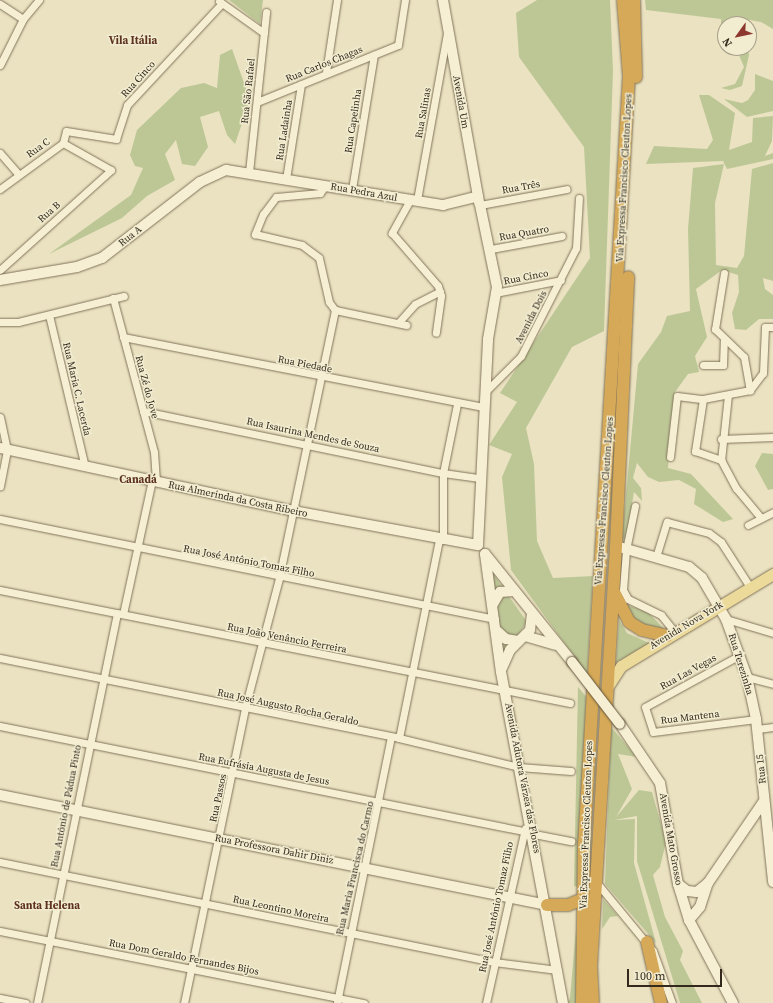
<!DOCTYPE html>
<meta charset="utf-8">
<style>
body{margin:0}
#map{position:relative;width:773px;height:1003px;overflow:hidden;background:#eae2c1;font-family:"Source Serif 4",serif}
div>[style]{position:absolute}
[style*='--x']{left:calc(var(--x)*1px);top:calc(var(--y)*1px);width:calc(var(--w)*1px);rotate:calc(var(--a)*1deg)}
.green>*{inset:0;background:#bdc796}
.roads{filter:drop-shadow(0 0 1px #82735a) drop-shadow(0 0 1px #82735a)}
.street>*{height:7px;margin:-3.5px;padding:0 3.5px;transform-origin:3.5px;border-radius:3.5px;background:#f6efd4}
.secondary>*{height:10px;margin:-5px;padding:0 5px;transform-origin:5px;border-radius:5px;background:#f6efd4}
.primary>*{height:11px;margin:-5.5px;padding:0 5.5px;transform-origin:5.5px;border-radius:5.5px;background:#ecda9b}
.highway>*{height:12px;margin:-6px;padding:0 6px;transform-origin:6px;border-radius:6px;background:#d5a957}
.bridges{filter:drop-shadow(0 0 1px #64543d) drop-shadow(0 0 1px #64543d)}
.secondary-bridge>*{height:10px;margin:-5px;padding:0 5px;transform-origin:5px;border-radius:5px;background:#f6efd4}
span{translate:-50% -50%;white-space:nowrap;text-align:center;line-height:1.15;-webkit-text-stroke:3px #f2ecd0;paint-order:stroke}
.street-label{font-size:10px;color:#332a1d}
.neighbourhood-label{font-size:11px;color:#5d3220;font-weight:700}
.north{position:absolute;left:717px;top:16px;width:40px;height:40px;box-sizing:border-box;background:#f2ecd0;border:1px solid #a69e88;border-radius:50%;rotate:237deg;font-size:11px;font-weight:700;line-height:16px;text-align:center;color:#332a1d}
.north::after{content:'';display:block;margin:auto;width:14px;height:18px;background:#8d372e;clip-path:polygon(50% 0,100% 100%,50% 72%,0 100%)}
.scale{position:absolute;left:627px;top:969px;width:95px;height:18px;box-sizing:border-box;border:2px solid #332a1d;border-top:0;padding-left:5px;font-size:12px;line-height:14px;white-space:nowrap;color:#332a1d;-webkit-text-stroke:3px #f2ecd0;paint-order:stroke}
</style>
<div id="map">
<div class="green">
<div style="clip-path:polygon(229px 0,263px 0,260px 24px,233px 3px)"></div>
<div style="clip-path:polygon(537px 0,610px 0,613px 71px,604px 331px,572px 347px,526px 428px,534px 464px,537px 541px,553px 578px,593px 576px,587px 674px,511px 570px,502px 477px,512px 454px,489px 445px,517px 402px,500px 393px,590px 258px,584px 147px,519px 57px,516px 13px)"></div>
<div style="clip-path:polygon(645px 0,773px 0,773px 29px,761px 22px,744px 19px,745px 24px,725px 24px,725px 34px,721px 30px,721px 19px,646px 10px)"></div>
<div style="clip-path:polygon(736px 48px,748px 48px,749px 55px,742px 86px,730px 90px,721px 88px,735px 84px,744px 67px)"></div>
<div style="clip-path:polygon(232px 49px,250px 100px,235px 144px,227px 135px,219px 111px,200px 117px,208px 147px,195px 166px,182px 164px,176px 140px,165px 154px,175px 180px,147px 196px,122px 218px,49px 254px,131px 195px,143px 168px,135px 166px,130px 155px,137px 130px,181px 88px,204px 83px,217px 88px,220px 55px)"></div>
<div style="clip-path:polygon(755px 74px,773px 81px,773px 111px,747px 117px,724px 99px,742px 103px,748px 100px,755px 90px)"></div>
<div style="clip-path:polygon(699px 95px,709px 95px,735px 113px,729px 150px,752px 142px,753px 118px,773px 116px,772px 141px,765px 156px,773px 153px,773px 159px,727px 169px,723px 161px,646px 164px,654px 146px,707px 149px,713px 140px)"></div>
<div style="clip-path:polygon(773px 163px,773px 291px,773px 281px,763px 278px,765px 289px,773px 295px,773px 319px,759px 319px,746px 330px,735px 329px,732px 313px,739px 292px,738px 275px,722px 270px,696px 289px,707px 337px,695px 356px,699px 372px,688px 374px,675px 392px,668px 468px,691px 474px,733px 519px,723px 522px,694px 504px,696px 489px,679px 480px,659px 482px,648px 477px,637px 463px,633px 478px,641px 488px,642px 501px,634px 492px,626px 540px,622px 538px,638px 364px,661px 332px,667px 316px,690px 311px,688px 229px,693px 168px,724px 164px,715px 203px,716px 265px,737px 268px,744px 256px,752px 169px)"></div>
<div style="clip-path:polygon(762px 453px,773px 454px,773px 489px,768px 490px,755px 466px)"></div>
<div style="clip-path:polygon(487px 565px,527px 622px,501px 660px)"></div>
<div style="clip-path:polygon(618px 573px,627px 605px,648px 612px,665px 630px,646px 629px,629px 617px,620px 600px)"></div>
<div style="clip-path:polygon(619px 620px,627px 633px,649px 643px,616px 663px)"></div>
<div style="clip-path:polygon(578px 687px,589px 700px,579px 887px,574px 886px)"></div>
<div style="clip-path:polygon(611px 727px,637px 757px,618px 754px,632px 789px,616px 817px,639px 790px,652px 792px,666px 842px,660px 867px,653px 875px,665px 917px,683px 951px,680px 960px,702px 1003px,680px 1003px,637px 861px,637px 816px,614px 820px,635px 819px,634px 863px,656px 943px,605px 884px)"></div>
<div style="clip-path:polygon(603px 899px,618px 916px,610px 917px,602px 929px)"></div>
<div style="clip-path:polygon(576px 929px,580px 1003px,568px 1003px,570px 998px)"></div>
</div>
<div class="roads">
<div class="street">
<div style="--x:219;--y:1;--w:55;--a:35.4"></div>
<div style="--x:0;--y:4;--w:27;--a:33"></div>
<div style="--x:0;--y:65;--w:51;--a:-63.4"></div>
<div style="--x:23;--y:19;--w:25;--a:-50"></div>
<div style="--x:326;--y:72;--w:73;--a:-81.3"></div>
<div style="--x:257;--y:102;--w:152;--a:-22"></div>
<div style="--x:398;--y:45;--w:46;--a:-81.2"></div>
<div style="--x:63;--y:143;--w:12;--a:-76"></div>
<div style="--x:66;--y:131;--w:51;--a:9.1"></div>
<div style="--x:116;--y:139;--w:36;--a:-72"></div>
<div style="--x:127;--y:105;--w:139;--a:-47"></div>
<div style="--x:0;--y:153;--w:28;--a:49"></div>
<div style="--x:249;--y:172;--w:161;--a:-83.9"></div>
<div style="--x:286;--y:179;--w:96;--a:-81"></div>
<div style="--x:326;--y:185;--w:10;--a:127"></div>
<div style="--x:320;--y:193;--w:44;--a:174.8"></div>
<div style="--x:276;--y:197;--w:21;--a:127"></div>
<div style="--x:263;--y:214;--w:22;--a:112"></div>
<div style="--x:255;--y:234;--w:48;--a:13.2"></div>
<div style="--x:302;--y:245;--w:21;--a:37"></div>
<div style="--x:319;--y:258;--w:45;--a:77.2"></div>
<div style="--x:329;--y:302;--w:10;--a:53"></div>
<div style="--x:0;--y:189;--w:78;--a:-36.1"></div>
<div style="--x:63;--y:143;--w:55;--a:29.4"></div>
<div style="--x:111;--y:170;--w:149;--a:138"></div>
<div style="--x:352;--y:189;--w:136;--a:-80.7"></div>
<div style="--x:410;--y:200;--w:38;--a:119"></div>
<div style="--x:392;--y:233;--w:70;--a:49"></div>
<div style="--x:438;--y:286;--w:10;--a:73"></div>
<div style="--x:441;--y:296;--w:37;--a:98"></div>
<div style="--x:417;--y:200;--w:170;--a:-79.8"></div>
<div style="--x:480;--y:205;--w:88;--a:-10.4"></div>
<div style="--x:491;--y:249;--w:72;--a:-10.4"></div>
<div style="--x:724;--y:273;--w:57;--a:99.1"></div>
<div style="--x:715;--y:329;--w:40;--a:44"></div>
<div style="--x:744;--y:357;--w:34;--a:80"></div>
<div style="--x:495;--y:293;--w:67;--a:-11.1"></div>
<div style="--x:113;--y:298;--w:159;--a:75.1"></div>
<div style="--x:154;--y:452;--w:29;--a:86"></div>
<div style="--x:49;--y:315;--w:156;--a:76.7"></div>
<div style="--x:0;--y:322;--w:18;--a:0"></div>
<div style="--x:18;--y:322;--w:109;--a:-13.8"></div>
<div style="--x:398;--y:323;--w:25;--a:-48"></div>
<div style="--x:415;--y:304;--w:28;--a:-27"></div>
<div style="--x:123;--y:337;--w:367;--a:11"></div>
<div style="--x:703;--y:365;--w:20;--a:0"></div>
<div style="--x:723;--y:365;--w:25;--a:-88"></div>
<div style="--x:486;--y:391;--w:49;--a:-45"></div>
<div style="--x:521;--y:356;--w:121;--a:-63"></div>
<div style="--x:576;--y:248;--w:50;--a:-86.6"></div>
<div style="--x:728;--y:395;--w:65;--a:96.1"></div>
<div style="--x:721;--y:460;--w:32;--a:62"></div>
<div style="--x:736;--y:488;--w:39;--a:50"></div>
<div style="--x:703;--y:399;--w:53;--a:98.7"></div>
<div style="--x:695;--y:451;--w:28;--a:19"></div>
<div style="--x:143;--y:411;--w:306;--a:11.7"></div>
<div style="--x:443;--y:473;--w:35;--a:8"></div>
<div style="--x:0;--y:417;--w:34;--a:78"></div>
<div style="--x:7;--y:450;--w:37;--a:101"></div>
<div style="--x:721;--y:439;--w:52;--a:-2.2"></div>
<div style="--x:670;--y:457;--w:61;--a:-83.5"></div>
<div style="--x:677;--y:396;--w:26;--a:7"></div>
<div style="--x:703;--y:399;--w:48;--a:-10.8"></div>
<div style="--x:750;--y:390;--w:21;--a:-53"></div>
<div style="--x:763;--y:373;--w:46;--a:-87.5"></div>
<div style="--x:765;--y:327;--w:8;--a:0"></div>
<div style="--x:635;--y:506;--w:45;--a:101.6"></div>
<div style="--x:626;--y:550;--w:40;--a:94.3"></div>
<div style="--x:623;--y:590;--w:10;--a:61"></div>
<div style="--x:628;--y:599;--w:37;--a:26"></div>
<div style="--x:661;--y:615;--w:22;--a:51"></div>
<div style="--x:0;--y:519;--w:505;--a:11.42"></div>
<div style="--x:748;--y:525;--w:28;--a:-27"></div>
<div style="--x:443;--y:540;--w:67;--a:-90"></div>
<div style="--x:443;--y:473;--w:70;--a:-78.5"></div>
<div style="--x:656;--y:557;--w:37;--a:-73"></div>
<div style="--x:667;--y:522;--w:43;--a:14.7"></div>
<div style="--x:709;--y:533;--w:15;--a:37"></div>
<div style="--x:721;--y:542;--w:54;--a:57.2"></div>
<div style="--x:0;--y:590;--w:581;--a:11.21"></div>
<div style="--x:123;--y:614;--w:137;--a:-77.8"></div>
<div style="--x:726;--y:619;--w:49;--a:16.6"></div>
<div style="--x:740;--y:655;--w:108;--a:151.3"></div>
<div style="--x:645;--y:707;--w:26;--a:72"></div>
<div style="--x:653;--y:732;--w:104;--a:-7.2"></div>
<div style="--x:0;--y:658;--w:407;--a:11.3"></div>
<div style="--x:399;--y:738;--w:123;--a:13.6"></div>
<div style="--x:519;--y:767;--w:52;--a:4.4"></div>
<div style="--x:747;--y:677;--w:27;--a:15"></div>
<div style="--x:0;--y:726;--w:533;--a:11.35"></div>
<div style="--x:757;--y:729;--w:16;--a:-7"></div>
<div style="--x:399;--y:738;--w:203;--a:-78.6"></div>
<div style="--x:534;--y:834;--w:38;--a:11"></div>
<div style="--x:0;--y:862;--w:504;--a:11.44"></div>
<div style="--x:494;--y:962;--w:64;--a:7.1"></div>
<div style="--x:597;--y:883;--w:88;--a:50.5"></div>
<div style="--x:653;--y:951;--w:55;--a:69.9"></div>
<div style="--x:0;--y:931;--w:371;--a:11.2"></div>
<div style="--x:0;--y:998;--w:26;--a:11"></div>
<div style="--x:337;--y:1002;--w:270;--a:-78.5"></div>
<div style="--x:37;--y:1003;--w:398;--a:-78.4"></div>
<div style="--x:184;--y:1003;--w:301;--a:-78.3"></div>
<div style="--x:245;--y:708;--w:134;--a:-75.3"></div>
<div style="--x:279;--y:578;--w:274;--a:-78.2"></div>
<div style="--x:335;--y:310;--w:73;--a:11.9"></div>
<div style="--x:486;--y:1003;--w:179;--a:-77.4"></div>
</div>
<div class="secondary">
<div style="--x:443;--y:0;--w:206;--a:79.9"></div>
<div style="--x:0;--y:280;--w:78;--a:-9.6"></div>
<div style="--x:77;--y:267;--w:27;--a:-20"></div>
<div style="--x:102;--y:258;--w:124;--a:-37.8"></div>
<div style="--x:200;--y:182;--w:29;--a:-25"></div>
<div style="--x:226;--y:170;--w:220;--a:9.2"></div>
<div style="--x:443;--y:205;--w:36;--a:-14"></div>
<div style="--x:0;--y:448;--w:301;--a:12.1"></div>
<div style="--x:294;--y:511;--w:187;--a:10.5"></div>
<div style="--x:478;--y:545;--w:206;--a:-87.2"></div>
<div style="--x:488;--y:339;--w:53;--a:-80.2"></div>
<div style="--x:497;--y:287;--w:84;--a:-101.7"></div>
<div style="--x:616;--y:546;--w:76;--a:16"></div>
<div style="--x:689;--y:567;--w:17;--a:40"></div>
<div style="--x:702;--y:578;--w:48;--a:59.7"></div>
<div style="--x:726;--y:619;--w:62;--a:70.1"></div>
<div style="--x:747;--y:677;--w:43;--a:77.9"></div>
<div style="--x:756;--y:719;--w:164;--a:84"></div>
<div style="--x:485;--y:554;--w:119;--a:82.3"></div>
<div style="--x:501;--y:672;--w:337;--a:79.4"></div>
<div style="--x:485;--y:554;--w:139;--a:51.1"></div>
<div style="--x:493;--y:604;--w:14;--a:-60"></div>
<div style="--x:500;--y:592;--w:14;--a:-4"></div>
<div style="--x:497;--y:631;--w:12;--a:42"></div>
<div style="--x:506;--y:639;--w:12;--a:9"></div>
<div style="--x:525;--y:636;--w:32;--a:16"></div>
<div style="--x:502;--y:668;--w:20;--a:-66"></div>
<div style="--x:510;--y:650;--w:28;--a:-45"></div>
<div style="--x:530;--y:630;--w:16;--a:-83"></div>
<div style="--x:620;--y:724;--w:71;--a:55.9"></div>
<div style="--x:660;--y:783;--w:103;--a:79.9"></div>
<div style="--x:678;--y:884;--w:38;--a:73"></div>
<div style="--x:689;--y:920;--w:94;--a:62.1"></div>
<div style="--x:0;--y:795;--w:558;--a:11.37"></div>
<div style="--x:678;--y:884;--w:11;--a:38"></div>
<div style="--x:687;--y:891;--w:10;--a:6"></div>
<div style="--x:697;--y:892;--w:14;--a:-39"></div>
<div style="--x:689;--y:920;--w:17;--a:-50"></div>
<div style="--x:700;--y:907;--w:25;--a:-72"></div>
<div style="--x:708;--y:883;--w:99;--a:-55.7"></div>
</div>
<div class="primary">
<div style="--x:608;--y:686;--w:24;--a:-57"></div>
<div style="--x:621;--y:666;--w:178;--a:-31.2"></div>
</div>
<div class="highway">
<div style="--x:634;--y:0;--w:77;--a:88.5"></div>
<div style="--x:615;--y:594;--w:31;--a:63"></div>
<div style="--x:629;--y:622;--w:15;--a:32"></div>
<div style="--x:642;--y:630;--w:26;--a:13"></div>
<div style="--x:547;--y:905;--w:21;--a:0"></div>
<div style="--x:568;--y:905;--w:16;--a:-22"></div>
<div style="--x:647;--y:942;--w:63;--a:77.1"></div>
<div style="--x:582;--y:1003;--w:158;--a:-89.3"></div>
<div style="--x:584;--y:845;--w:770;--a:-86.65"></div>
<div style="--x:629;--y:76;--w:76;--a:-94.5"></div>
<div style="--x:593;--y:1003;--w:36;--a:-93"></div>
<div style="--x:591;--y:967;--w:422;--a:-86.6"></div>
<div style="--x:616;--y:546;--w:269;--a:-87.4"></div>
</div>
</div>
<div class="bridges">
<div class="secondary-bridge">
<div style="--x:572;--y:662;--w:78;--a:52.3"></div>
</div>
</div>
<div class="street-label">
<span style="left:324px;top:64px;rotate:-22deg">Rua Carlos Chagas</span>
<span style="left:138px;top:79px;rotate:-48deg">Rua Cinco</span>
<span style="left:248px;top:91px;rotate:-84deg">Rua São Rafael</span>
<span style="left:461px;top:102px;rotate:80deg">Avenida Um</span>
<span style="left:423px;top:113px;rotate:-80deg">Rua Salinas</span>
<span style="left:353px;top:121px;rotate:-81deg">Rua Capelinha</span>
<span style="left:284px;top:130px;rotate:-81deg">Rua Ladainha</span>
<span style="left:38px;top:148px;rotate:-35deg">Rua C</span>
<span style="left:624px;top:178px;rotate:-87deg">Via Expressa Francisco Cleuton Lopes</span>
<span style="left:521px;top:187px;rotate:-10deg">Rua Três</span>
<span style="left:364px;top:192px;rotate:10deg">Rua Pedra Azul</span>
<span style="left:49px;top:212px;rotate:-42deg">Rua B</span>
<span style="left:524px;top:233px;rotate:-10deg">Rua Quatro</span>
<span style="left:130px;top:236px;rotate:-38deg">Rua A</span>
<span style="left:526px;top:277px;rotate:-11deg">Rua Cinco</span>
<span style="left:531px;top:317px;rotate:-63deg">Avenida Dois</span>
<span style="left:305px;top:364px;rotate:11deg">Rua Piedade</span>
<span style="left:147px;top:387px;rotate:75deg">Rua Zé do Jove</span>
<span style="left:77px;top:389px;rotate:77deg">Rua Maria C. Lacerda</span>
<span style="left:313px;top:435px;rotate:12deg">Rua Isaurina Mendes de Souza</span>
<span style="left:238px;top:499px;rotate:12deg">Rua Almerinda da Costa Ribeiro</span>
<span style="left:604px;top:501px;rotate:-86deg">Via Expressa Francisco Cleuton Lopes</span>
<span style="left:249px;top:561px;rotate:11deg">Rua José Antônio Tomaz Filho</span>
<span style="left:686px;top:625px;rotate:-31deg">Avenida Nova York</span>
<span style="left:287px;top:638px;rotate:11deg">Rua João Venâncio Ferreira</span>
<span style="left:741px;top:664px;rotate:73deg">Rua Terezinha</span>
<span style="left:688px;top:672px;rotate:-29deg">Rua Las Vegas</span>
<span style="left:288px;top:707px;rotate:12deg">Rua José Augusto Rocha Geraldo</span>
<span style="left:690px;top:717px;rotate:-7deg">Rua Mantena</span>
<span style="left:264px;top:769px;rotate:11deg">Rua Eufrásia Augusta de Jesus</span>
<span style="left:761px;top:769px;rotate:-96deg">Rua 15</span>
<span style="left:523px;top:778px;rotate:79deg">Avenida Adutora Várzea das Flores</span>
<span style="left:218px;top:798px;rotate:-78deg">Rua Passos</span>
<span style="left:66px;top:806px;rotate:-79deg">Rua Antônio de Pádua Pinto</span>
<span style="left:586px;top:825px;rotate:-88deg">Via Expressa Francisco Cleuton Lopes</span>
<span style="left:671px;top:839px;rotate:80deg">Avenida Mato Grosso</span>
<span style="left:274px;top:849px;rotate:11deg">Rua Professora Dahir Diniz</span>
<span style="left:355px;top:868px;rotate:-77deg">Rua Maria Francisca do Carmo</span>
<span style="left:496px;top:907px;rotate:-78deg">Rua José Antônio Tomaz Filho</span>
<span style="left:281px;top:909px;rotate:12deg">Rua Leontino Moreira</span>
<span style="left:184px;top:957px;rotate:11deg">Rua Dom Geraldo Fernandes Bijos</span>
</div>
<div class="neighbourhood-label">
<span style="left:133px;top:41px">Vila Itália</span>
<span style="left:138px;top:480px">Canadá</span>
<span style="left:47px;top:906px">Santa Helena</span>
</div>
<div class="north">N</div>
<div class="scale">100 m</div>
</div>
